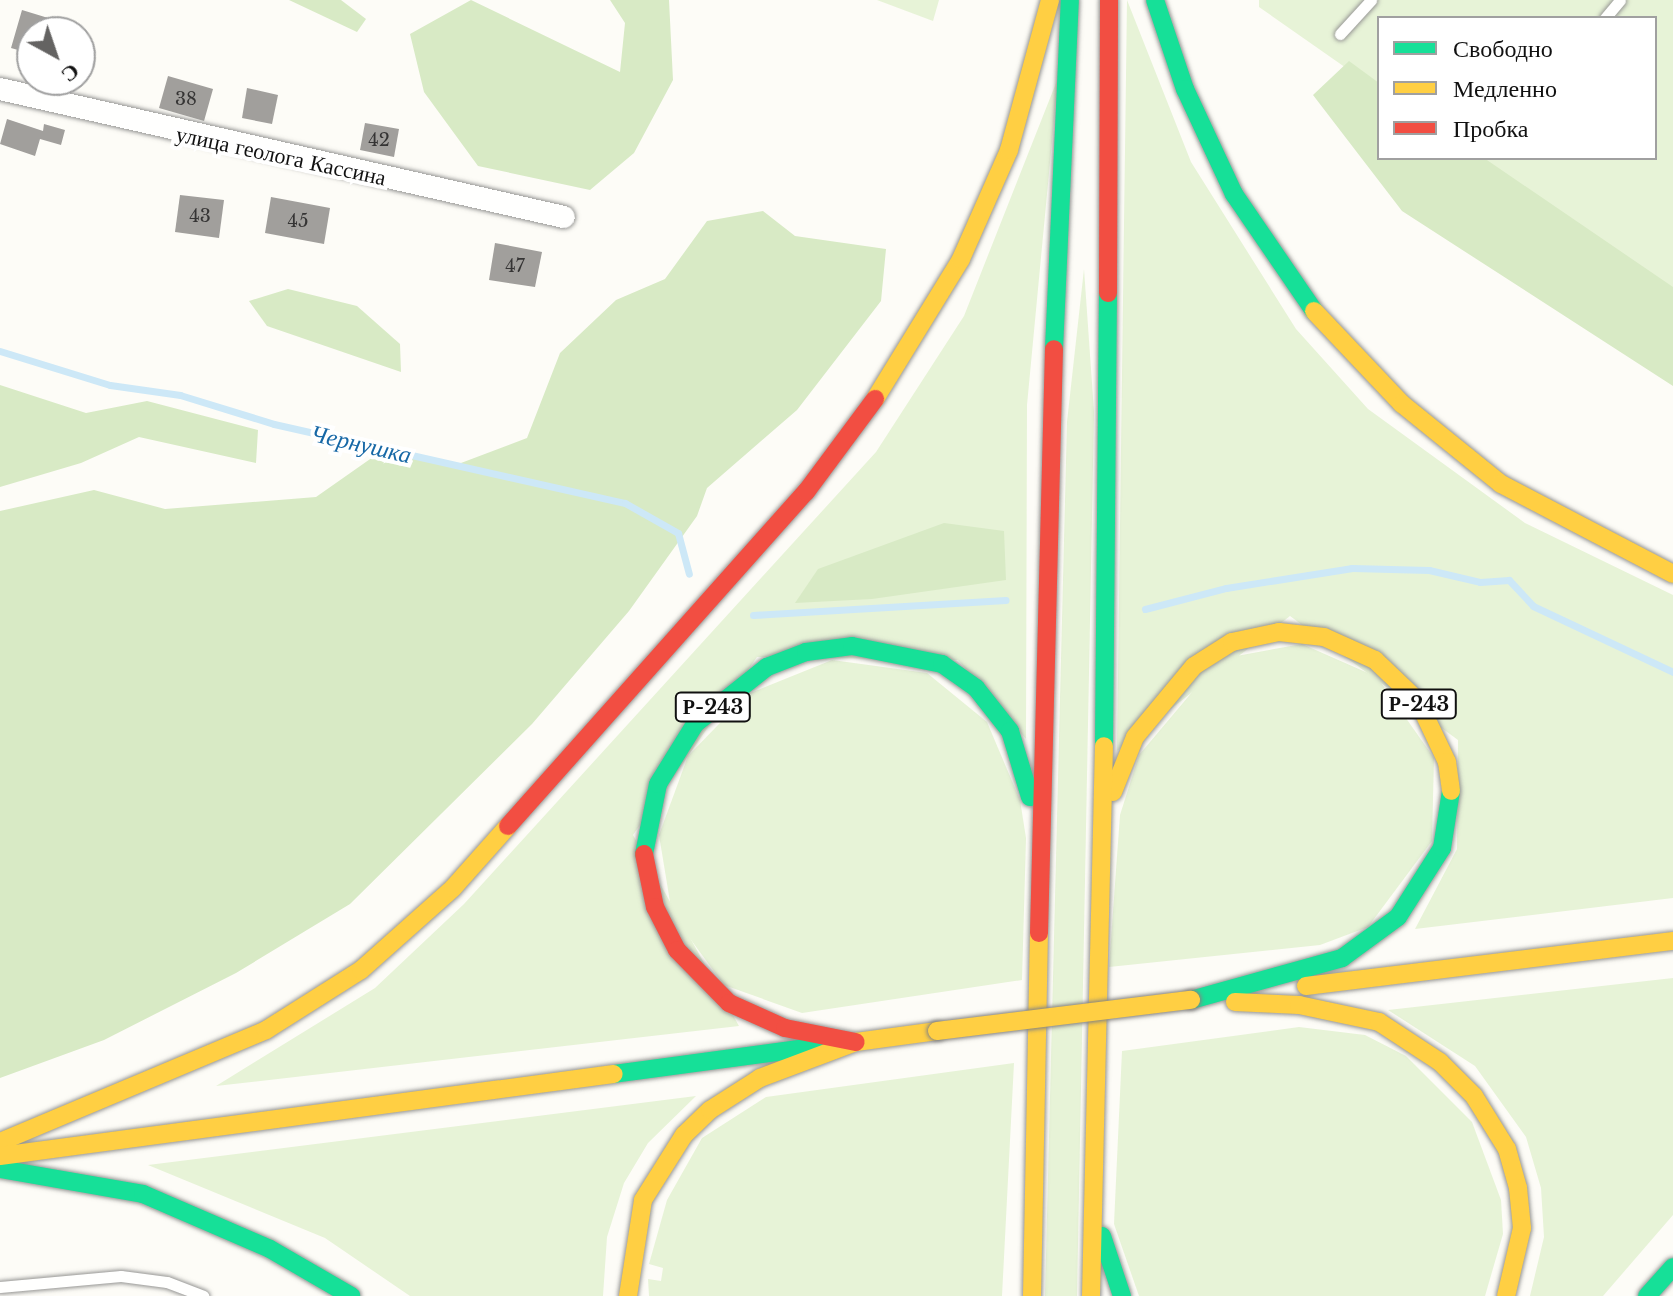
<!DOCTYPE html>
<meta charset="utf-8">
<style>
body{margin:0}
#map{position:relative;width:1673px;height:1296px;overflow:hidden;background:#fdfcf7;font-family:"Libre Baskerville",serif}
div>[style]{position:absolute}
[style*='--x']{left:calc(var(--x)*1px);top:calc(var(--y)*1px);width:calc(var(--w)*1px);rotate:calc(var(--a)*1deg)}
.green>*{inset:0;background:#e7f3d7}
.forest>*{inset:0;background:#d8eac5}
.stream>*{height:7px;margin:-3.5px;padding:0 3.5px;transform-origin:3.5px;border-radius:3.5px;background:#cde8f7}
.building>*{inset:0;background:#a19f9c}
.roads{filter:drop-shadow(0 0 2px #979795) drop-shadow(0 0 2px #979795)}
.lane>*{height:11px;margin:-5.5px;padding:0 5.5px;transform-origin:5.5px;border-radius:5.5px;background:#fffffe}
.street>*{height:22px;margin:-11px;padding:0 11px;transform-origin:11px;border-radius:11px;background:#fffffe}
.fast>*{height:18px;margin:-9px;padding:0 9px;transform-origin:9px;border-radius:9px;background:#16e098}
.slow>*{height:18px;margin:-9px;padding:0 9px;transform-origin:9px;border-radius:9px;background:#ffcf43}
.jam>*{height:18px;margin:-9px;padding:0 9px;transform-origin:9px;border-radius:9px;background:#f24e42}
.bridges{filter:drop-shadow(0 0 2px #858482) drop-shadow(0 0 2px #858482)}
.slow-bridge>*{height:18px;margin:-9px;padding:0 9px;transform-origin:9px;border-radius:9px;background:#ffcf43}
span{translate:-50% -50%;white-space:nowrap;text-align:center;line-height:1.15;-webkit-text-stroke:8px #fff;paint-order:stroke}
.number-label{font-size:18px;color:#353434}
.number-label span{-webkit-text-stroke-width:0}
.shield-label span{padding:2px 6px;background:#fff;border:2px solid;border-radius:6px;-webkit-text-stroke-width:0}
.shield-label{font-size:20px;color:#111;font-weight:700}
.street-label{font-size:22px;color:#111}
.water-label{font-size:24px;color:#1768a6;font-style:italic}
.legend{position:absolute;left:1377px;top:16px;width:280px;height:144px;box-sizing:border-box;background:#fff;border:2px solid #a0a0a0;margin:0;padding:10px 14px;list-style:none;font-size:24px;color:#111}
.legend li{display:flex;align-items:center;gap:16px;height:40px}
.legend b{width:40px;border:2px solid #a0a0a0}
.north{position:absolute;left:16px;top:16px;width:80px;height:80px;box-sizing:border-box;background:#fff;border:2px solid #a0a0a0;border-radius:50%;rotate:140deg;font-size:22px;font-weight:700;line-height:32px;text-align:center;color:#111}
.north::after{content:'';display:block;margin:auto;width:28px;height:36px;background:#646362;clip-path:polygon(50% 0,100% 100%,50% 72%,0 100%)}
</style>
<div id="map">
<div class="green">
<div style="clip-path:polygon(877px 0,939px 0,933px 21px)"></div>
<div style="clip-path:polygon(1127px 0,1191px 162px,1296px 329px,1368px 409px,1525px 523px,1673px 595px,1673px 898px,1415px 929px,1457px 849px,1458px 740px,1290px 616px,1117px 751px)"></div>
<div style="clip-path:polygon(1259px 0,1673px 0,1673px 297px,1475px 158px,1655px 158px,1655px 18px,1379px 18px,1379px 91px,1259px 7px)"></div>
<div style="clip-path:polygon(1058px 78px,1027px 405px,1026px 739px,958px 660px,757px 657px,633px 835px,739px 1026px,216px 1086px,375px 988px,464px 904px,876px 452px,964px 316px)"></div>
<div style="clip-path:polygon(1084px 269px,1094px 412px,1077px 1296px,1045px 1296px,1067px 422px)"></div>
<div style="clip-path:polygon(1302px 644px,1377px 677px,1434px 758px,1432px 841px,1368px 927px,1320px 945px,1109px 967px,1120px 815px,1139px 755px,1220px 659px)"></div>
<div style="clip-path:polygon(832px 660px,927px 673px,987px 722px,1020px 800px,1026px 838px,1022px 980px,802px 1013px,724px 985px,672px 914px,659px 835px,688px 756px,748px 694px)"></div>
<div style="clip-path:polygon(1673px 978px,1673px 1215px,1603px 1296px,1530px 1296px,1544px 1237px,1541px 1188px,1526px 1137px,1475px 1066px,1388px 1010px)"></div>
<div style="clip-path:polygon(1299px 1027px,1365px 1035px,1406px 1056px,1472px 1122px,1501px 1200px,1503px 1234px,1485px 1296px,1139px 1296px,1114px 1224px,1122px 1051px)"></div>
<div style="clip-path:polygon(1014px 1063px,1002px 1296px,649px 1296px,648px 1279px,661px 1281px,663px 1268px,649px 1264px,667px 1200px,702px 1138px,766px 1097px)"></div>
<div style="clip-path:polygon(696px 1096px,648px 1143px,624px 1183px,607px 1237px,603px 1296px,410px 1296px,325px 1238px,148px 1165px)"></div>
</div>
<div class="forest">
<div style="clip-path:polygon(289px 0,341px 0,366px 19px,357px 32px)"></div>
<div style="clip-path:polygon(471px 0,620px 72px,625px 23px,610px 0,669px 0,673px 80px,634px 153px,590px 190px,478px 166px,424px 92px,410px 34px)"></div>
<div style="clip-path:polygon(1349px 61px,1379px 83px,1379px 158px,1484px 158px,1673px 287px,1673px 386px,1402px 211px,1313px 95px)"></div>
<div style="clip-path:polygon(763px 211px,795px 236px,886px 249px,881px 301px,797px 410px,707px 488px,697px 516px,629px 611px,532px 724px,350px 904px,236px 973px,104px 1040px,0 1078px,0 511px,94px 490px,165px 509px,316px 497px,383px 450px,453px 466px,527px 438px,560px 353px,616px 300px,665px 279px,707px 221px)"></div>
<div style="clip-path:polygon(288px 289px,357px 306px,400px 344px,401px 372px,267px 326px,249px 301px)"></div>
<div style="clip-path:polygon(0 385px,86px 413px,147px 401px,258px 430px,256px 463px,139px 437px,81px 463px,0 487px)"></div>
<div style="clip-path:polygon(944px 523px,1004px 531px,1006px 580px,872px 599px,795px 603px,818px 569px)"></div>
</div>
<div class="stream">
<div style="--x:0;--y:351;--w:115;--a:17.2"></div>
<div style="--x:110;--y:385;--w:71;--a:8.1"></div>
<div style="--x:180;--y:395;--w:98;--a:17.1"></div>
<div style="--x:274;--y:424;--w:360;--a:12.7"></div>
<div style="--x:625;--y:503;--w:61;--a:29.5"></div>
<div style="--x:678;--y:533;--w:42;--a:75"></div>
<div style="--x:1145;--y:609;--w:84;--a:-14.5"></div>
<div style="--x:1226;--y:588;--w:128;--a:-9"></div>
<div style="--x:1352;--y:568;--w:77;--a:1.5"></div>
<div style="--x:1429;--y:570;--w:52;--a:13.2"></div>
<div style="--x:1480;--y:582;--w:29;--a:-4"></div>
<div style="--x:1509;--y:580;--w:35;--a:47"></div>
<div style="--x:1533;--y:606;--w:155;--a:25.2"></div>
<div style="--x:753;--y:615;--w:253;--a:-3.4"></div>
</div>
<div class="building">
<div style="clip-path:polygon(22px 10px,58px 21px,54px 32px,32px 32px,32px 54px,11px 48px)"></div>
<div style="clip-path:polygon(168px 76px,213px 89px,204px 121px,159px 108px)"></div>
<div style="clip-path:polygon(247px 88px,278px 95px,272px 124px,242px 118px)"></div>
<div style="clip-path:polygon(7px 119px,43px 131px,44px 124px,65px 130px,61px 145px,40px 139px,35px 156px,0 144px)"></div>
<div style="clip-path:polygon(365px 123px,399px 129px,394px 157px,360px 150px)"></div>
<div style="clip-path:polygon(180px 195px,224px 200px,219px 238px,175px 232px)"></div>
<div style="clip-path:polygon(271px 197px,330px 208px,324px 244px,265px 233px)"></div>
<div style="clip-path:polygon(495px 243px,542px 252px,535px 287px,489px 280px)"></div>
</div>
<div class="roads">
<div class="lane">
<div style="--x:1605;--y:18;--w:23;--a:-50"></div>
<div style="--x:1340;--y:34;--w:46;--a:-47.6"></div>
<div style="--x:0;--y:1287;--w:121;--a:-5.2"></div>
<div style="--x:121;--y:1276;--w:46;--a:7.4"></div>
<div style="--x:167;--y:1282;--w:39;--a:21"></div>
</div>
<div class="street">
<div style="--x:0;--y:89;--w:578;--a:12.79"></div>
</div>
<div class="fast">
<div style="--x:1155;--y:0;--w:94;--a:71.4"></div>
<div style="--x:1185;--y:89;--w:116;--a:65"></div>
<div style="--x:1234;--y:194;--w:142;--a:55.6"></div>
<div style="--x:1054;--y:349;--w:349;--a:-87.4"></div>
<div style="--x:1104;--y:746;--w:453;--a:-89.5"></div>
<div style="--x:644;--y:854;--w:71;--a:-78.7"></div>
<div style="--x:658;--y:784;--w:70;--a:-58.3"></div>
<div style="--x:695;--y:724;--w:92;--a:-38.4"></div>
<div style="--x:767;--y:667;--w:42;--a:-21"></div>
<div style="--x:806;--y:652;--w:46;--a:-7.4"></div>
<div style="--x:852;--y:646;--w:92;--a:11.3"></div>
<div style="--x:942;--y:664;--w:42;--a:35.2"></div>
<div style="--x:976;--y:688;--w:55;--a:51.7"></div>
<div style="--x:1010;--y:731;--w:69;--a:73.1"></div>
<div style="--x:1191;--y:1000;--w:157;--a:-15.5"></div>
<div style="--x:1342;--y:958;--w:69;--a:-36.2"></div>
<div style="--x:1398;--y:917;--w:82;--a:-57.5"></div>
<div style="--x:1442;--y:848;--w:58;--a:-81"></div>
<div style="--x:614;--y:1074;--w:202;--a:-7.7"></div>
<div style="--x:0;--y:1169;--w:145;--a:9.9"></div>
<div style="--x:143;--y:1194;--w:138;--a:23.4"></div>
<div style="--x:270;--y:1249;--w:94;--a:30.1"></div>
<div style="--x:1102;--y:1236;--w:63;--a:71.6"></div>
<div style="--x:1647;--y:1296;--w:39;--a:-48"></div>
</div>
<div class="slow">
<div style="--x:1314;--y:311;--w:128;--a:46.6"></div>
<div style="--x:1402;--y:404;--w:127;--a:38.9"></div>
<div style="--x:1501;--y:484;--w:194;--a:27.6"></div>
<div style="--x:875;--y:399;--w:164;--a:-58.4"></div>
<div style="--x:961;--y:259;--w:119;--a:-66.2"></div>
<div style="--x:1009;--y:150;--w:156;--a:-74.7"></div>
<div style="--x:1113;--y:792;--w:59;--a:-68.2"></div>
<div style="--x:1135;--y:737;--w:92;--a:-50.3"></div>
<div style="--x:1194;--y:666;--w:45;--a:-32.3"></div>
<div style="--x:1232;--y:642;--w:48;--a:-12"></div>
<div style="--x:1279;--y:632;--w:45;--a:6.3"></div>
<div style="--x:1324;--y:637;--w:56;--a:24.3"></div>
<div style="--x:1375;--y:660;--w:59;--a:43.6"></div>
<div style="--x:1418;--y:701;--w:68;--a:64.6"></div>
<div style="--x:1447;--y:762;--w:29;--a:82"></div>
<div style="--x:1306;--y:986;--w:370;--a:-7"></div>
<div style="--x:1235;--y:1002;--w:64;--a:2.7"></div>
<div style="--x:1299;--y:1005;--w:82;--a:12"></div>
<div style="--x:1379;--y:1022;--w:73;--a:33.3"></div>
<div style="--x:1440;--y:1062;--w:48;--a:45"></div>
<div style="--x:1474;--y:1096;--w:62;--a:58.1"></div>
<div style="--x:1507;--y:1149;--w:41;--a:74.2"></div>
<div style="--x:1518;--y:1188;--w:40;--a:84.3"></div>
<div style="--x:1522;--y:1228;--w:70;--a:103.2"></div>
<div style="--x:0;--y:1142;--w:289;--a:-22.8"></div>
<div style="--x:266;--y:1030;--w:112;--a:-32.3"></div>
<div style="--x:361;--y:970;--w:123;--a:-41.7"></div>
<div style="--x:453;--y:888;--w:83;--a:-48.4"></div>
<div style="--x:0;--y:1156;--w:619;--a:-7.61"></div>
<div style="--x:628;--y:1296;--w:97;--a:-81.1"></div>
<div style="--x:643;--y:1200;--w:77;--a:-57.8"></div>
<div style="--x:684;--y:1135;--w:36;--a:-44"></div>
<div style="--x:710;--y:1110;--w:59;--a:-32.6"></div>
<div style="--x:760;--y:1078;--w:103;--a:-20.6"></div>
<div style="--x:856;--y:1042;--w:82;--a:-7.7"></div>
<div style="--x:1032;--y:1296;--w:363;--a:-88.9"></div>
<div style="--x:1091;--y:1296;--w:550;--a:-88.65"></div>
</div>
<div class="jam">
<div style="--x:1108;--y:293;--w:293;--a:-89.8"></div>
<div style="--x:508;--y:826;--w:448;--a:-48.3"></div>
<div style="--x:806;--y:492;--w:116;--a:-53.4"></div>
<div style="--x:644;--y:854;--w:54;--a:78.3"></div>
<div style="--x:655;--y:907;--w:48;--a:62.9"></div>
<div style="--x:677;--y:950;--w:74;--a:45.5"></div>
<div style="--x:729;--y:1003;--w:61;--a:24.1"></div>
<div style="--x:785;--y:1028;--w:72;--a:11.2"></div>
<div style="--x:1039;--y:933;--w:584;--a:-88.53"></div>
</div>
</div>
<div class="bridges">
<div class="slow-bridge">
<div style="--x:937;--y:1031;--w:256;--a:-7"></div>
</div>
</div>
<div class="number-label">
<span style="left:186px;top:99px">38</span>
<span style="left:379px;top:140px">42</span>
<span style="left:200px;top:216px">43</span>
<span style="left:298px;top:221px">45</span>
<span style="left:515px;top:266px">47</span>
</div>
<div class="shield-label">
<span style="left:1419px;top:704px">Р-243</span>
<span style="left:713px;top:707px">Р-243</span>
</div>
<div class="street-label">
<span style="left:281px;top:156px;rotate:12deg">улица геолога Кассина</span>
</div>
<div class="water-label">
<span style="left:361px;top:444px;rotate:13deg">Чернушка</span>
</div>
<ul class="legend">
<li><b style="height:10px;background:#16e098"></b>Свободно</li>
<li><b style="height:10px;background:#ffcf43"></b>Медленно</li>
<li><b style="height:10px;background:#f24e42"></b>Пробка</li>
</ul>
<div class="north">С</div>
</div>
